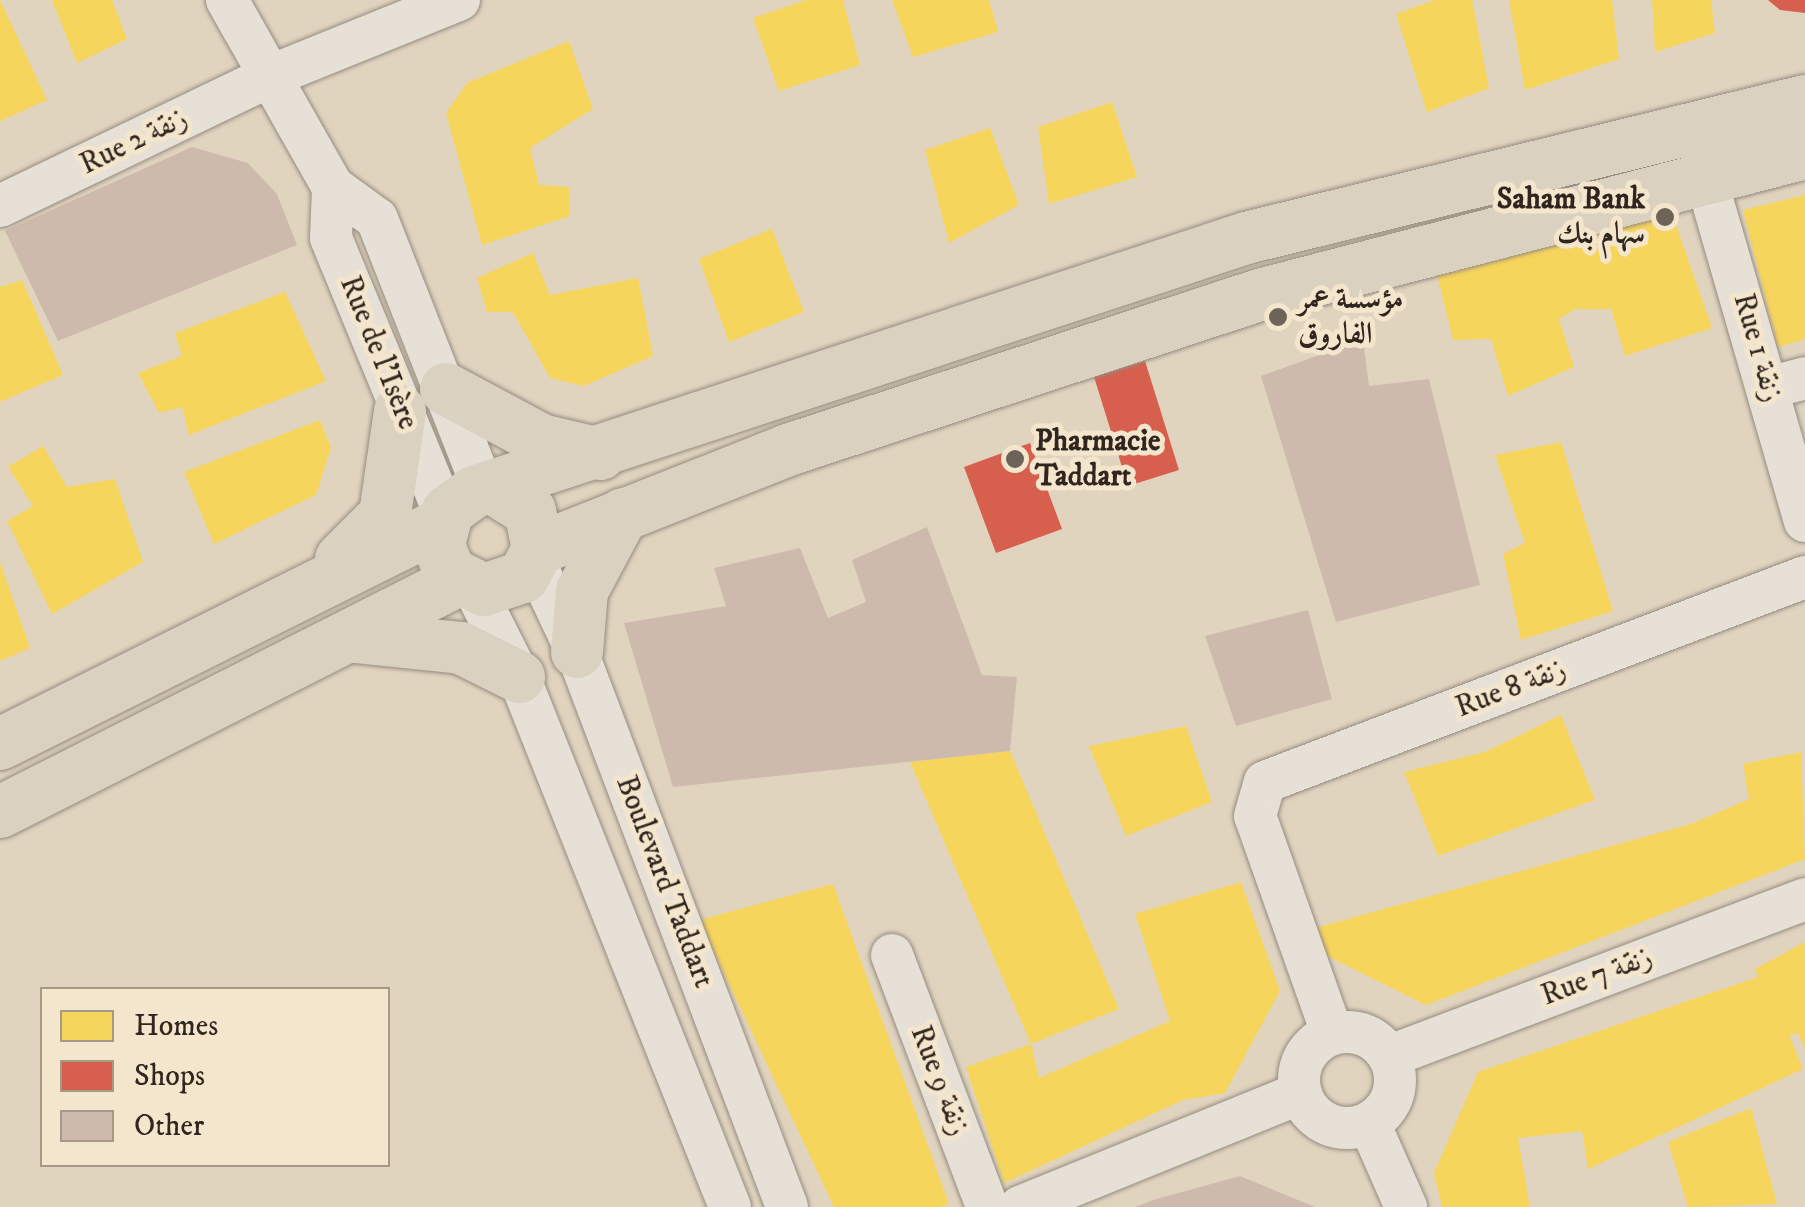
<!DOCTYPE html>
<meta charset="utf-8">
<style>
body{margin:0}
#map{position:relative;width:1805px;height:1207px;overflow:hidden;background:#e1d4bf;font-family:"IM FELL DW Pica",Amiri,serif}
div>[style]{position:absolute}
[style*='--x']{left:calc(var(--x)*1px);top:calc(var(--y)*1px);width:calc(var(--w)*1px);rotate:calc(var(--a)*1deg)}
.homes>*{inset:0;background:#f6d55c}
.shops>*{inset:0;background:#d6604d}
.building>*{inset:0;background:#cebaad}
.roads{filter:drop-shadow(0 0 2px #958c80) drop-shadow(0 0 2px #958c80)}
.minor>*{height:42px;margin:-21px;padding:0 21px;transform-origin:21px;border-radius:21px;background:#e6e0d6}
.minor>.ring{margin:-21px;padding:0;box-sizing:content-box;background:none;border:42px solid #e6e0d6;border-radius:50%}
.major>*{height:52px;margin:-26px;padding:0 26px;transform-origin:26px;border-radius:26px;background:#dad1c1}
.dots>*{width:28px;height:28px;translate:-50% -50%;box-sizing:border-box;border:5px solid #f4e6cd;border-radius:50%}
span{translate:-50% -50%;white-space:nowrap;text-align:center;line-height:1.15;-webkit-text-stroke:10px #f4e6cd;paint-order:stroke}
.street-label{font-size:30px;color:#30261f}
.poi-label{font-size:30px;color:#30261f;font-weight:700}
.right{translate:-100% -50%;text-align:right}
.left{translate:0 -50%;text-align:left}
.legend{position:absolute;left:40px;top:987px;width:350px;height:180px;box-sizing:border-box;background:#f4e6cd;border:2px solid #a69987;margin:0;padding:12px 18px;list-style:none;font-size:30px;color:#30261f}
.legend li{display:flex;align-items:center;gap:20px;height:50px}
.legend b{width:50px;border:2px solid #a69987}
</style>
<div id="map">
<div class="homes">
<div style="clip-path:polygon(0 0,47px 100px,0 121px)"></div>
<div style="clip-path:polygon(52px 0,112px 0,127px 39px,77px 63px)"></div>
<div style="clip-path:polygon(806px 0,843px 0,860px 65px,779px 91px,753px 18px)"></div>
<div style="clip-path:polygon(892px 0,989px 0,998px 32px,913px 57px)"></div>
<div style="clip-path:polygon(1435px 0,1472px 0,1489px 88px,1427px 112px,1396px 14px)"></div>
<div style="clip-path:polygon(1509px 0,1612px 0,1619px 59px,1525px 90px)"></div>
<div style="clip-path:polygon(1652px 0,1711px 0,1715px 33px,1655px 52px)"></div>
<div style="clip-path:polygon(569px 41px,593px 109px,530px 148px,539px 185px,569px 187px,570px 216px,482px 245px,446px 113px,467px 83px)"></div>
<div style="clip-path:polygon(1112px 102px,1137px 177px,1049px 204px,1038px 127px)"></div>
<div style="clip-path:polygon(990px 128px,1019px 205px,949px 243px,925px 150px)"></div>
<div style="clip-path:polygon(1805px 195px,1805px 339px,1778px 347px,1743px 210px)"></div>
<div style="clip-path:polygon(1670px 208px,1712px 328px,1625px 356px,1611px 309px,1575px 309px,1559px 319px,1574px 367px,1508px 396px,1491px 339px,1453px 340px,1435px 266px)"></div>
<div style="clip-path:polygon(772px 229px,804px 312px,729px 342px,699px 259px)"></div>
<div style="clip-path:polygon(533px 253px,550px 295px,638px 278px,653px 356px,584px 386px,550px 378px,513px 312px,487px 312px,477px 278px)"></div>
<div style="clip-path:polygon(22px 280px,63px 375px,0 402px,0 287px)"></div>
<div style="clip-path:polygon(285px 292px,326px 381px,189px 435px,182px 407px,159px 413px,138px 373px,182px 356px,175px 333px)"></div>
<div style="clip-path:polygon(320px 420px,331px 448px,316px 495px,214px 544px,184px 472px)"></div>
<div style="clip-path:polygon(1561px 442px,1613px 611px,1521px 640px,1503px 554px,1525px 543px,1495px 455px)"></div>
<div style="clip-path:polygon(43px 446px,67px 487px,115px 479px,143px 562px,52px 614px,7px 521px,33px 506px,8px 467px)"></div>
<div style="clip-path:polygon(0 562px,30px 648px,0 661px)"></div>
<div style="clip-path:polygon(1561px 715px,1595px 800px,1438px 856px,1404px 772px,1485px 752px)"></div>
<div style="clip-path:polygon(1186px 726px,1212px 802px,1126px 836px,1089px 746px)"></div>
<div style="clip-path:polygon(1010px 751px,1119px 1009px,1031px 1044px,910px 762px)"></div>
<div style="clip-path:polygon(1801px 752px,1805px 859px,1426px 1005px,1325px 955px,1315px 928px,1691px 824px,1749px 799px,1743px 764px)"></div>
<div style="clip-path:polygon(1241px 882px,1280px 991px,1225px 1093px,1183px 1100px,1004px 1183px,966px 1067px,1031px 1044px,1039px 1078px,1170px 1021px,1135px 914px)"></div>
<div style="clip-path:polygon(833px 884px,949px 1204px,940px 1207px,834px 1207px,699px 920px)"></div>
<div style="clip-path:polygon(1805px 942px,1805px 1050px,1798px 1033px,1789px 1035px,1803px 1069px,1588px 1169px,1582px 1131px,1518px 1138px,1530px 1207px,1442px 1207px,1434px 1173px,1478px 1072px,1758px 977px,1755px 969px)"></div>
<div style="clip-path:polygon(1751px 1108px,1777px 1204px,1688px 1207px,1668px 1142px)"></div>
</div>
<div class="shops">
<div style="clip-path:polygon(1768px 0,1805px 0,1805px 13px,1780px 10px)"></div>
<div style="clip-path:polygon(1145px 361px,1179px 470px,1128px 486px,1094px 377px)"></div>
<div style="clip-path:polygon(1030px 443px,1062px 529px,996px 553px,964px 467px)"></div>
</div>
<div class="building">
<div style="clip-path:polygon(192px 147px,248px 163px,277px 194px,297px 245px,58px 341px,5px 231px)"></div>
<div style="clip-path:polygon(1363px 339px,1369px 386px,1429px 379px,1480px 585px,1336px 622px,1261px 376px)"></div>
<div style="clip-path:polygon(927px 527px,982px 675px,1017px 677px,1010px 751px,673px 787px,624px 623px,726px 606px,714px 568px,800px 548px,828px 618px,866px 602px,852px 560px)"></div>
<div style="clip-path:polygon(1308px 610px,1332px 699px,1236px 726px,1205px 636px)"></div>
<div style="clip-path:polygon(1240px 1176px,1315px 1207px,1135px 1207px,1153px 1200px)"></div>
</div>
<div class="roads">
<div class="minor">
<div style="--x:227;--y:0;--w:215;--a:60.5"></div>
<div style="--x:333;--y:187;--w:54;--a:36"></div>
<div style="--x:377;--y:219;--w:291;--a:68.5"></div>
<div style="--x:1705;--y:175;--w:360;--a:73.9"></div>
<div style="--x:333;--y:187;--w:51;--a:92.2"></div>
<div style="--x:331;--y:238;--w:300;--a:67.6"></div>
<div style="--x:0;--y:206;--w:297;--a:-25.7"></div>
<div style="--x:268;--y:77;--w:206;--a:-22"></div>
<div style="--x:1768;--y:388;--w:38;--a:-15"></div>
<div style="--x:534;--y:561;--w:101;--a:64.7"></div>
<div style="--x:577;--y:652;--w:593;--a:69.27"></div>
<div style="--x:474;--y:588;--w:100;--a:63.2"></div>
<div style="--x:519;--y:677;--w:570;--a:68.29"></div>
<div style="--x:892;--y:955;--w:269;--a:69.3"></div>
<div class="ring" style="left:1299px;top:1032px;width:54px;height:54px"></div>
<div style="--x:1332;--y:1033;--w:230;--a:-109.5"></div>
<div style="--x:1255;--y:816;--w:35;--a:-74"></div>
<div style="--x:1265;--y:782;--w:578;--a:-20.79"></div>
<div style="--x:1390;--y:1056;--w:444;--a:-20.7"></div>
<div style="--x:1369;--y:1123;--w:92;--a:66.2"></div>
<div style="--x:1020;--y:1207;--w:303;--a:-22.1"></div>
</div>
<div class="major">
<div style="--x:446;--y:389;--w:108;--a:28.2"></div>
<div style="--x:541;--y:440;--w:61;--a:13.3"></div>
<div style="--x:496;--y:490;--w:40;--a:32"></div>
<div style="--x:530;--y:511;--w:39;--a:78"></div>
<div style="--x:538;--y:549;--w:32;--a:118"></div>
<div style="--x:523;--y:577;--w:41;--a:161.6"></div>
<div style="--x:484;--y:590;--w:39;--a:-153"></div>
<div style="--x:449;--y:572;--w:30;--a:-110"></div>
<div style="--x:439;--y:544;--w:34;--a:-75"></div>
<div style="--x:448;--y:511;--w:32;--a:-36"></div>
<div style="--x:474;--y:492;--w:813;--a:-18.21"></div>
<div style="--x:1246;--y:238;--w:576;--a:-13.77"></div>
<div style="--x:538;--y:549;--w:269;--a:-21.6"></div>
<div style="--x:788;--y:450;--w:500;--a:-18.2"></div>
<div style="--x:1263;--y:294;--w:560;--a:-14.58"></div>
<div style="--x:341;--y:559;--w:62;--a:-45"></div>
<div style="--x:385;--y:515;--w:105;--a:-81.8"></div>
<div style="--x:355;--y:637;--w:107;--a:5.9"></div>
<div style="--x:461;--y:648;--w:65;--a:26.6"></div>
<div style="--x:577;--y:652;--w:61;--a:-85.3"></div>
<div style="--x:582;--y:591;--w:87;--a:-62"></div>
<div style="--x:0;--y:744;--w:493;--a:-26.5"></div>
<div style="--x:0;--y:812;--w:514;--a:-26.81"></div>
</div>
</div>
<div class="dots">
<div style="left:1665px;top:217px;background:#6e6357"></div>
<div style="left:1278px;top:317px;background:#6e6357"></div>
<div style="left:1015px;top:459px;background:#6e6357"></div>
</div>
<div class="street-label">
<span style="left:134px;top:142px;rotate:-26deg">Rue 2 زنقة</span>
<span style="left:1757px;top:348px;rotate:74deg">Rue 1 زنقة</span>
<span style="left:378px;top:353px;rotate:68deg">Rue de l'Isère</span>
<span style="left:1511px;top:689px;rotate:-21deg">Rue 8 زنقة</span>
<span style="left:664px;top:882px;rotate:69deg">Boulevard Taddart</span>
<span style="left:1597px;top:977px;rotate:-21deg">Rue 7 زنقة</span>
<span style="left:939px;top:1081px;rotate:69deg">Rue 9 زنقة</span>
</div>
<div class="poi-label">
<span class="right" style="left:1645px;top:217px">Saham Bank<br>سهام بنك</span>
<span class="left" style="left:1298px;top:317px">مؤسسة عمر<br>الفاروق</span>
<span class="left" style="left:1035px;top:459px">Pharmacie<br>Taddart</span>
</div>
<ul class="legend">
<li><b style="height:28px;background:#f6d55c"></b>Homes</li>
<li><b style="height:28px;background:#d6604d"></b>Shops</li>
<li><b style="height:28px;background:#cebaad"></b>Other</li>
</ul>
</div>
